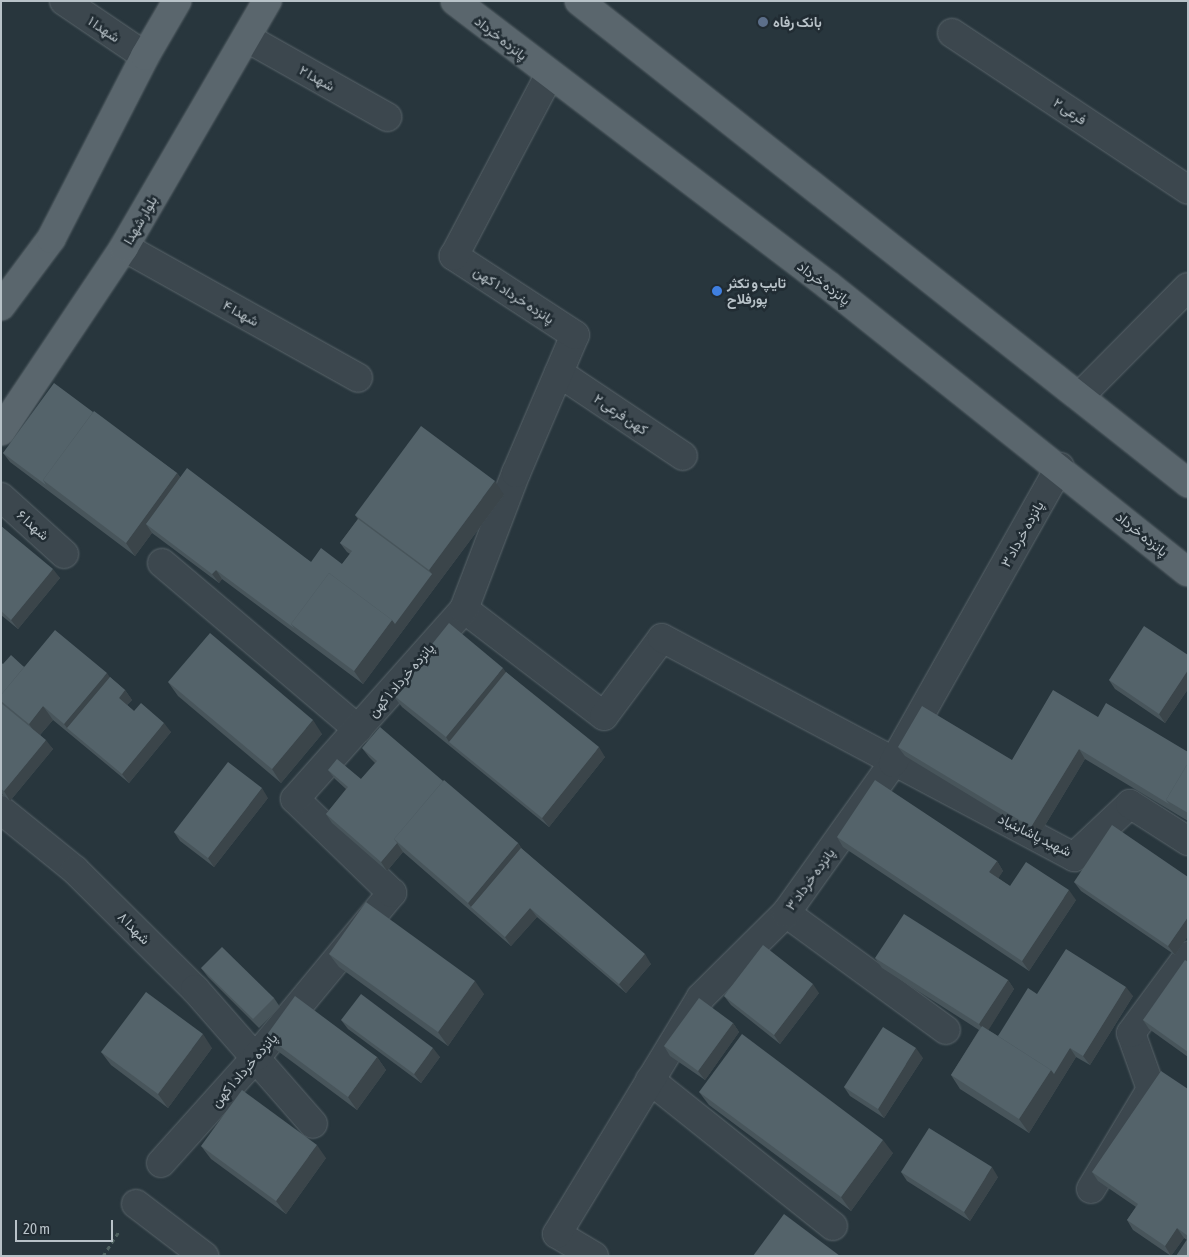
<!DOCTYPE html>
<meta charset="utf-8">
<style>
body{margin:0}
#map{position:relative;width:1189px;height:1257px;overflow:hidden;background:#28363d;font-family:"Asap Condensed",Vazirmatn,sans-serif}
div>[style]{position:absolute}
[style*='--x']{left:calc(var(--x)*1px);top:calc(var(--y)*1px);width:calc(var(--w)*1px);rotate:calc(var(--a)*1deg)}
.path>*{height:3px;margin-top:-1.5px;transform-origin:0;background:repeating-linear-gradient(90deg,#4f6260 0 4px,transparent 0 8px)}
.roads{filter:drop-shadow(0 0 1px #5a656b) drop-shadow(0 0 1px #5a656b)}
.minor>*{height:28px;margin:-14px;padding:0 14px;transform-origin:14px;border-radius:14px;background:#3c474e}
.major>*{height:28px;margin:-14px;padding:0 14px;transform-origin:14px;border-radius:14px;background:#5a666d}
.wall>*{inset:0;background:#48555b}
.shaded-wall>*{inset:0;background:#3b454a}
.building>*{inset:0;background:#54636a}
.dots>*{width:14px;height:14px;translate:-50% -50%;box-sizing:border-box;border:2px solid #212c33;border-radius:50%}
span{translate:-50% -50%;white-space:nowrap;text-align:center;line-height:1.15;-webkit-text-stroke:5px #212c33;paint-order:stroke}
.poi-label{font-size:14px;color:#b8c2c8;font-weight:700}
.left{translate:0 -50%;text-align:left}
.street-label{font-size:14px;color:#b8c2c8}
.frame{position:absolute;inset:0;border:2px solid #b8c2c8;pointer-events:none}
.scale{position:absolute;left:15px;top:1220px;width:98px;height:22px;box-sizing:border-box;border:2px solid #b8c2c8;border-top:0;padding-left:6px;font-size:15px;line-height:18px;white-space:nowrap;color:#b8c2c8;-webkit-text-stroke:4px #212c33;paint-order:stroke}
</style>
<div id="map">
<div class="path">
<div style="--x:103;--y:1256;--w:31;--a:-57"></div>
</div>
<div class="roads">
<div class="minor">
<div style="--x:64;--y:1;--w:98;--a:34.2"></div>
<div style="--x:952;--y:33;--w:283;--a:33.6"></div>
<div style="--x:247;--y:38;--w:161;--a:29.4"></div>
<div style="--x:124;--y:247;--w:268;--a:29.2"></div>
<div style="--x:559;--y:373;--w:149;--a:33.8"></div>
<div style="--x:1080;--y:396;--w:153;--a:-45.3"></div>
<div style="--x:1;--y:497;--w:85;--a:42.1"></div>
<div style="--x:162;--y:563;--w:257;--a:40.3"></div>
<div style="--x:464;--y:609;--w:176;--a:37.4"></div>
<div style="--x:604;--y:716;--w:97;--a:-53.4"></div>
<div style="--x:662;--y:638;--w:467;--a:28"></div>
<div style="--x:1074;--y:857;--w:77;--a:-43.4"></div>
<div style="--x:1130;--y:804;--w:69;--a:32.5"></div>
<div style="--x:1;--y:810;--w:95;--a:39"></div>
<div style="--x:75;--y:870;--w:169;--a:44.8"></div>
<div style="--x:195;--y:989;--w:179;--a:48.8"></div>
<div style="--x:786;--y:913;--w:198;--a:36.2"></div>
<div style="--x:650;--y:1080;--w:234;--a:38.6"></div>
<div style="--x:161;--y:1163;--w:144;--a:-48.1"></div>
<div style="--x:257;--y:1056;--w:212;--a:-50.4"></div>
<div style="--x:392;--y:893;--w:135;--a:-135.9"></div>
<div style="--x:295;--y:799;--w:254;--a:-48.3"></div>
<div style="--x:464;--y:609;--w:146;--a:-69.1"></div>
<div style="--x:516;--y:473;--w:150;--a:-66.9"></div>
<div style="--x:575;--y:335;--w:145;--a:-146.9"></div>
<div style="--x:454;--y:256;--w:204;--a:-62.2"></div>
<div style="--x:1091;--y:1189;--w:117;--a:-59"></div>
<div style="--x:1151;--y:1089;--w:59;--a:-109.7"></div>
<div style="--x:1131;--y:1033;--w:96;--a:-53.5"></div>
<div style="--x:136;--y:1204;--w:86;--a:37.4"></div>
<div style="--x:594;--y:1256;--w:43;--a:-149.3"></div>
<div style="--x:557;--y:1234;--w:277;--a:-58.7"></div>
<div style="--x:701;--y:997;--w:120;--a:-44.7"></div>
<div style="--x:786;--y:913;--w:184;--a:-54.5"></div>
<div style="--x:893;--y:763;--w:340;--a:-60.6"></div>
</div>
<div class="major">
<div style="--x:455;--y:1;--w:469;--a:37.3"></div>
<div style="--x:828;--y:285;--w:460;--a:38.6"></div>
<div style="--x:579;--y:1;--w:777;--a:38.36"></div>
<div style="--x:1;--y:306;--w:84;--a:-53.3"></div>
<div style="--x:51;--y:239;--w:206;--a:-62.8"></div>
<div style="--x:145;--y:56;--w:64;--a:-59.8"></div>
<div style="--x:1;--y:431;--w:221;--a:-56.2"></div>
<div style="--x:124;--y:247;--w:285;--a:-59.8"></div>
</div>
</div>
<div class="wall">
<div style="clip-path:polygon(93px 412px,177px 473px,180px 477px,311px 562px,342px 564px,350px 554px,347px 552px,340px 543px,358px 519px,355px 515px,504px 495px,363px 684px,222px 579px,219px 583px,152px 533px,135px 556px,10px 462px,3px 453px)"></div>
<div style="clip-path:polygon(1px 526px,60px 578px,18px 629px,1px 615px)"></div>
<div style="clip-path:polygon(1188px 655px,1188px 689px,1165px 723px,1115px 689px,1109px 680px)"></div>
<div style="clip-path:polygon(1px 663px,3px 664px,110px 677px,125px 690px,132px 700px,127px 705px,134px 711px,171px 732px,129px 783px,53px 720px,40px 735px,53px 749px,10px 801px,1px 793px)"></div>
<div style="clip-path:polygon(506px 672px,605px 757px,549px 827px,402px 707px,392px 694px)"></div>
<div style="clip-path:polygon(168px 682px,322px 734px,281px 783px,178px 696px)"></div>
<div style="clip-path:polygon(1098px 717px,1188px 752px,1188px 821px,1085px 759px,1038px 837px,905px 756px,898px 747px,1012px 760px)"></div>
<div style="clip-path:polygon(362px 748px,443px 781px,518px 843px,521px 848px,651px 964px,626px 993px,537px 917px,511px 946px,403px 852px,387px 871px,332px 823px,326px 814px,346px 789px,335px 779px,328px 770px,361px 779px,375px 763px,369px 757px)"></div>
<div style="clip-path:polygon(268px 798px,214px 867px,180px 841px,174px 832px)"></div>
<div style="clip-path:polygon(837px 837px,997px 861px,1003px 871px,998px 878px,1010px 886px,1076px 900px,1029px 971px,843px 847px)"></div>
<div style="clip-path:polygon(1188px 877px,1188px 936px,1175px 955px,1081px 891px,1074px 882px)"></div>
<div style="clip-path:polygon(329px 954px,484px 994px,448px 1046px,339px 967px)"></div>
<div style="clip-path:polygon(875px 958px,1008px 980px,1014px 989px,988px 1030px,998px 1036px,1037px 994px,1133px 996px,1090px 1065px,1076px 1057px,1029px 1133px,960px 1089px,951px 1075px,979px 1030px,882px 968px)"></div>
<div style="clip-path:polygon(1188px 962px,1188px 1057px,1149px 1029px,1143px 1020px)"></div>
<div style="clip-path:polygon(201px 968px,274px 998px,280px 1007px,259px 1028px,208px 977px)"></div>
<div style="clip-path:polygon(819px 993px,780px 1044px,731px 1005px,724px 996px)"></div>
<div style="clip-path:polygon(341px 1020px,440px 1057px,421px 1083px,348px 1029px)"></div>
<div style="clip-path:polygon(733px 1023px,739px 1032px,705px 1080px,670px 1056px,664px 1046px)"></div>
<div style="clip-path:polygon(266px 1036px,377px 1057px,386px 1070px,357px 1110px,275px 1049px)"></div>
<div style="clip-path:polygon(212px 1048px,168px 1108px,111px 1065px,101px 1052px)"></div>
<div style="clip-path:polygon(923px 1058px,884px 1118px,850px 1096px,844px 1087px)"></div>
<div style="clip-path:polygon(1188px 1089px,1188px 1256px,1187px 1240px,1184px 1238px,1171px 1256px,1133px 1230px,1127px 1220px,1136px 1207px,1098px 1181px,1092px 1172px)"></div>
<div style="clip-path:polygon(699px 1092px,893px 1153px,851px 1211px,709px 1105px)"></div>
<div style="clip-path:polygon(201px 1146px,326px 1158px,286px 1214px,211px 1159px)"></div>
<div style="clip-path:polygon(901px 1172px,998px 1177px,970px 1221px,907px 1181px)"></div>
</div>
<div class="shaded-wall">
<div style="clip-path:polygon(177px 473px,187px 487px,146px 524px,152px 533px,135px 556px,126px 543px)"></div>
<div style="clip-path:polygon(495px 481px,504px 495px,363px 684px,354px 671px,392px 620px,432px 574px,429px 570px)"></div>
<div style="clip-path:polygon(53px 569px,60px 578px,18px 629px,11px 620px)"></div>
<div style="clip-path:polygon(216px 570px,222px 579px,219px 583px,212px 574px)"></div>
<div style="clip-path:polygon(503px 668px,512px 681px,449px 742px,446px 737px)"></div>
<div style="clip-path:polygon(1188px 670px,1188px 689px,1165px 723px,1159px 714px)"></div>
<div style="clip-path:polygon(107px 673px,116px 686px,67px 728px,64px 724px)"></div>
<div style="clip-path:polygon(125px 690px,132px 700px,125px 707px,119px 698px)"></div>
<div style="clip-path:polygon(43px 706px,53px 720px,38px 737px,29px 724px)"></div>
<div style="clip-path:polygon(313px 720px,322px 734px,281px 783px,272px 769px)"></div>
<div style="clip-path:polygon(164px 723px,171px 732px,129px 783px,122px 774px)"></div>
<div style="clip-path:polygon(46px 740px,53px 749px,10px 801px,4px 791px)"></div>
<div style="clip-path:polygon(599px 747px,605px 757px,549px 827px,542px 818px)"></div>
<div style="clip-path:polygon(1079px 749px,1085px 759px,1038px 837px,1031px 827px)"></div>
<div style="clip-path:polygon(262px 788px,268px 798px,214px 867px,208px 858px)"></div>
<div style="clip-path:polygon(397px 843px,403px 852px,387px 871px,381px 862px)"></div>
<div style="clip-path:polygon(518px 843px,528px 857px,471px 907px,468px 903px)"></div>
<div style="clip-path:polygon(997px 861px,1003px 871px,996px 882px,989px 872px)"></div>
<div style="clip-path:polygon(1069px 890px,1076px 900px,1029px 971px,1022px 961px)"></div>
<div style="clip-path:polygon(530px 908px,537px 917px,511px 946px,505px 937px)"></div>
<div style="clip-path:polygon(1188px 917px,1188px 936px,1175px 955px,1168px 946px)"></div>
<div style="clip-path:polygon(645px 954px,651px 964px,626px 993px,619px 984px)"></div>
<div style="clip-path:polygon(1008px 980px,1014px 989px,986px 1034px,979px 1024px)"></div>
<div style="clip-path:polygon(475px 981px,484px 994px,448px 1046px,438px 1032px)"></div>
<div style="clip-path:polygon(813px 984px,819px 993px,780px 1044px,774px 1035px)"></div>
<div style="clip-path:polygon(1126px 987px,1133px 996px,1090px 1065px,1083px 1056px)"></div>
<div style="clip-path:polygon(733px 1023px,739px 1032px,705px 1080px,698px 1071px)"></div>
<div style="clip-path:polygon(203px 1034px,212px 1048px,168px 1108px,158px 1094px)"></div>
<div style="clip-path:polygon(433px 1048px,440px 1057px,421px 1083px,414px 1074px)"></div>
<div style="clip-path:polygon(916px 1048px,923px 1058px,884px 1118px,878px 1109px)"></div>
<div style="clip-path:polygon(1070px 1048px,1076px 1057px,1029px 1133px,1019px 1119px,1051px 1070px)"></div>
<div style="clip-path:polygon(377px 1057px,386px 1070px,357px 1110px,348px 1097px)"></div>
<div style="clip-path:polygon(883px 1140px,893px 1153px,851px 1211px,841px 1197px)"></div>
<div style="clip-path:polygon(317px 1145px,326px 1158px,286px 1214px,276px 1201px)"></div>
<div style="clip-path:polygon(992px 1167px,998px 1177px,970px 1221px,964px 1212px)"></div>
<div style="clip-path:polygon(1177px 1228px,1184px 1238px,1171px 1256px,1165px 1246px)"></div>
</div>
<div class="building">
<div style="clip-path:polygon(54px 383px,93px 412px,43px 480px,46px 485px,3px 453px)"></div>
<div style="clip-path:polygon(94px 411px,177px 473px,126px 543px,43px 480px)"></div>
<div style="clip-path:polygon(421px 426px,495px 481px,429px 570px,355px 515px)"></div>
<div style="clip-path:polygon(187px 468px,311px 562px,321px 548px,342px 564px,352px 551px,340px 543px,358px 519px,432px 574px,395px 624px,392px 620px,329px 573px,291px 624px,294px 628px,216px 570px,212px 574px,146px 524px)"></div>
<div style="clip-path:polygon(1px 526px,53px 569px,11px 620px,1px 611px)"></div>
<div style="clip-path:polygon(329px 573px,392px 620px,354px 671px,291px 624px)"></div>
<div style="clip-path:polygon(449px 623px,503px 668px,446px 737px,392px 694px)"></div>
<div style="clip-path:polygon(1144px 626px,1188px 655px,1188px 670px,1159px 714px,1109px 680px)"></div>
<div style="clip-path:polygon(55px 630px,107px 673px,64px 724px,43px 706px,29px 724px,1px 701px,1px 695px)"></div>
<div style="clip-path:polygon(210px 633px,313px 720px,272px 769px,168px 682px)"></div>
<div style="clip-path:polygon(11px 655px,24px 667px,1px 695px,1px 663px,3px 664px)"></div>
<div style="clip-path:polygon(506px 672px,599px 747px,542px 818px,449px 742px)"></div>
<div style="clip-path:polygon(110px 677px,125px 690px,119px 698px,134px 711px,141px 703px,164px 723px,122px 774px,67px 728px)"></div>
<div style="clip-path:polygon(1053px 690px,1098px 717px,1106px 703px,1188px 752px,1188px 763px,1166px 800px,1169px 804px,1079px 749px,1031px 827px,898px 747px,922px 706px,1012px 760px)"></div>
<div style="clip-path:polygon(1px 703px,46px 740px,4px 791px,1px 789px)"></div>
<div style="clip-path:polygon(380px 727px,443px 781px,394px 839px,397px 843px,381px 862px,326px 814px,348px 787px,328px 770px,337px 759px,361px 779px,377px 761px,362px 748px)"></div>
<div style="clip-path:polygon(228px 762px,262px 788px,208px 858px,174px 832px)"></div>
<div style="clip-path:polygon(1188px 763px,1188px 813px,1166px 800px)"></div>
<div style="clip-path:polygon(444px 780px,518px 843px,468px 903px,394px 839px)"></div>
<div style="clip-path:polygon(875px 780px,997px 861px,989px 872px,1010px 886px,1026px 862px,1069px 890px,1022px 961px,837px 837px)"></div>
<div style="clip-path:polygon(1112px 825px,1188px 877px,1188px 917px,1168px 946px,1074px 882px)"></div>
<div style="clip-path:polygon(521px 848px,645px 954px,619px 984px,530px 908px,505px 937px,471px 907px)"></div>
<div style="clip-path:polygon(366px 902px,475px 981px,438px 1032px,329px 954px)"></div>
<div style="clip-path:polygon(904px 914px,1008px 980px,979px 1024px,875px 958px)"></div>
<div style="clip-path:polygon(763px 945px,813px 984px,774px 1035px,724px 996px)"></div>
<div style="clip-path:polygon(222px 947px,274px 998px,253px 1019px,201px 968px)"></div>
<div style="clip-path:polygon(1066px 949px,1126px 987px,1083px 1056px,1070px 1048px,1054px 1074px,1051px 1070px,998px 1036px,1028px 988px,1037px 994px)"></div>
<div style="clip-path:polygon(1185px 960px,1188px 962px,1188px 1052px,1143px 1020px)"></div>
<div style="clip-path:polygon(146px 992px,203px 1034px,158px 1094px,101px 1052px)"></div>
<div style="clip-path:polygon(361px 994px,433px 1048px,414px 1074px,341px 1020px)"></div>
<div style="clip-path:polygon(295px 996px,377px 1057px,348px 1097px,266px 1036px)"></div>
<div style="clip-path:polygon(699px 998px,733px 1023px,698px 1071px,664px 1046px)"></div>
<div style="clip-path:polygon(982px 1026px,1051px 1070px,1019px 1119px,951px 1075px)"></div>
<div style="clip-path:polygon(883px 1027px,916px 1048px,878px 1109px,844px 1087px)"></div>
<div style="clip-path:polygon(742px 1034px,883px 1140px,841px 1197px,699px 1092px)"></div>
<div style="clip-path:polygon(1161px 1071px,1188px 1089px,1188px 1236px,1177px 1228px,1165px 1246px,1127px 1220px,1138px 1204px,1092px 1172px)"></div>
<div style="clip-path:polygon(242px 1090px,317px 1145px,276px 1201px,201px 1146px)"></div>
<div style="clip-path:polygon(929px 1128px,992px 1167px,964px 1212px,901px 1172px)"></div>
<div style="clip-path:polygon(784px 1214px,840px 1256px,753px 1256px)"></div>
<div style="clip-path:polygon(1188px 1238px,1188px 1256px,1176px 1256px)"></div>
</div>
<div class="dots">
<div style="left:763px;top:22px;background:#5c6f8a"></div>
<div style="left:717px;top:291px;background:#3f7fe0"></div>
</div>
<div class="poi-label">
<span class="left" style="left:773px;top:22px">بانک رفاه</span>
<span class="left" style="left:727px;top:291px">تایپ و تکثر<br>پورفلاح</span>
</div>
<div class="street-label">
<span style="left:104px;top:29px;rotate:34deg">شهدا ۱</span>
<span style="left:501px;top:38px;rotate:38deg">پانزده خرداد</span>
<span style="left:317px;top:78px;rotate:29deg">شهدا ۲</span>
<span style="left:1070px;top:111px;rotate:34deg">فرعی ۲</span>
<span style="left:140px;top:220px;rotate:-60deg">بلوار شهدا</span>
<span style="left:824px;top:283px;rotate:37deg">پانزده خرداد</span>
<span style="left:514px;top:295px;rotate:33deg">پانزده خرداد ۱ کهن</span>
<span style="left:241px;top:313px;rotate:29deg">شهدا ۴</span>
<span style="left:621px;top:414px;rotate:34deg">کهن فرعی ۲</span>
<span style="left:33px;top:525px;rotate:42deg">شهدا ۶</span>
<span style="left:1022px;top:534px;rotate:-61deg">پانزده خرداد ۳</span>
<span style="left:1142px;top:534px;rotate:39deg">پانزده خرداد</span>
<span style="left:401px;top:680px;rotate:-49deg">پانزده خرداد ۱ کهن</span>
<span style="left:1035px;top:835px;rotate:26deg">شهید پاشابنیاد</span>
<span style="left:810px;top:879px;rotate:-54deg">پانزده خرداد ۳</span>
<span style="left:134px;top:928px;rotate:45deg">شهدا ۸</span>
<span style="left:244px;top:1070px;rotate:-49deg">پانزده خرداد ۱ کهن</span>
</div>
<div class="frame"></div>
<div class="scale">20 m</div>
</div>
